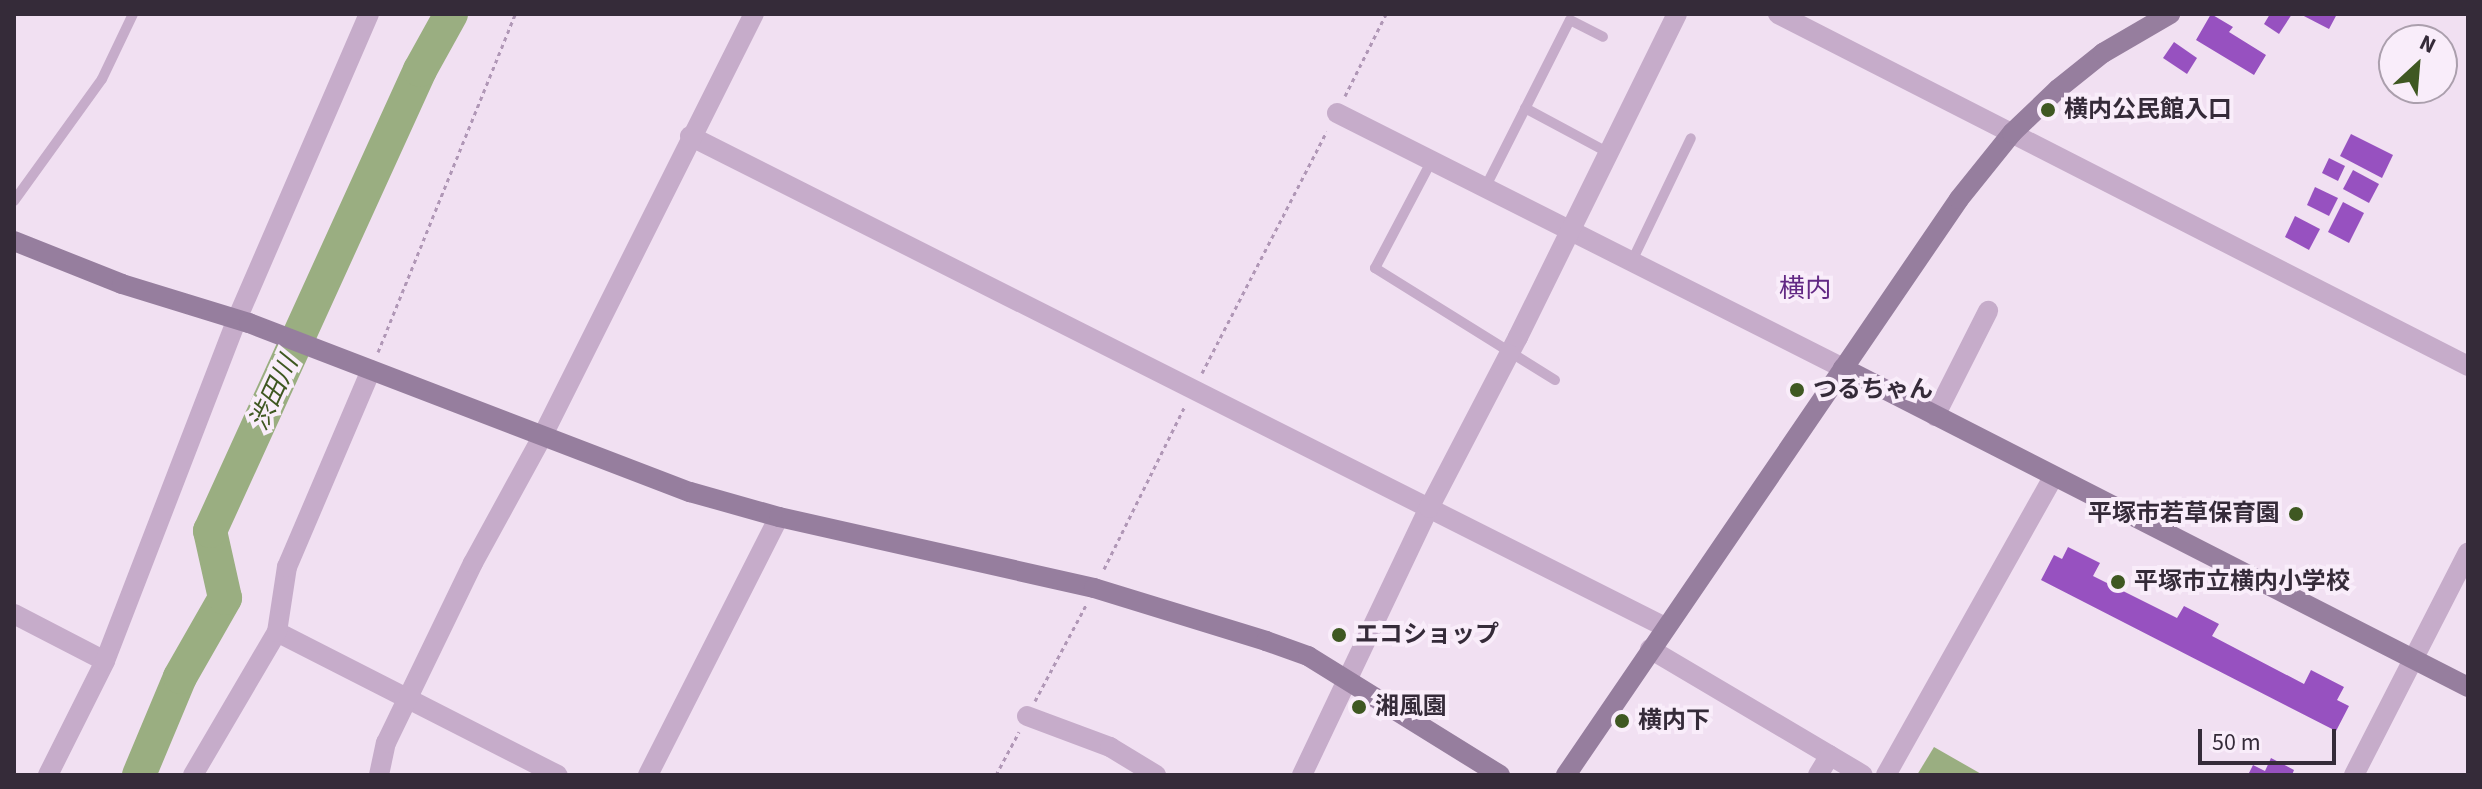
<!DOCTYPE html>
<meta charset="utf-8">
<style>
body{margin:0}
#map{position:relative;width:2482px;height:789px;overflow:hidden;background:#f1e0f2;font-family:"Source Sans 3","Noto Sans JP",sans-serif}
div>[style]{position:absolute}
[style*='--x']{left:calc(var(--x)*1px);top:calc(var(--y)*1px);width:calc(var(--w)*1px);rotate:calc(var(--a)*1deg)}
.water>*{inset:0;background:#9aae81}
.river>*{height:34px;margin:-17px;padding:0 17px;transform-origin:17px;border-radius:17px;background:#9aae81}
.building>*{inset:0;background:#9751c0}
.path>*{height:3px;margin-top:-1.5px;transform-origin:0;background:repeating-linear-gradient(90deg,#b097b6 0 4px,transparent 0 8px)}
.lane>*{height:10px;margin:-5px;padding:0 5px;transform-origin:5px;border-radius:5px;background:#c6acca}
.street>*{height:20px;margin:-10px;padding:0 10px;transform-origin:10px;border-radius:10px;background:#c6acca}
.secondary>*{height:20px;margin:-10px;padding:0 10px;transform-origin:10px;border-radius:10px;background:#967e9e}
.dots>*{width:22px;height:22px;translate:-50% -50%;box-sizing:border-box;border:4px solid #f9edfa;border-radius:50%}
span{translate:-50% -50%;white-space:nowrap;text-align:center;line-height:1.15;-webkit-text-stroke:8px #f9edfa;paint-order:stroke}
.poi-label{font-size:24px;color:#352b39;font-weight:700}
.left{translate:0 -50%;text-align:left}
.right{translate:-100% -50%;text-align:right}
.neighbourhood-label{font-size:26px;color:#622884}
.water-label{font-size:26px;color:#3f5822;font-style:italic}
.frame{position:absolute;inset:0;border:16px solid #352b39;pointer-events:none}
.north{position:absolute;left:2378px;top:24px;width:80px;height:80px;box-sizing:border-box;background:#f9edfa;border:2px solid #ab9fad;border-radius:50%;rotate:26deg;font-size:22px;font-weight:700;line-height:32px;text-align:center;color:#352b39}
.north::after{content:'';display:block;margin:auto;width:28px;height:36px;background:#3f5822;clip-path:polygon(50% 0,100% 100%,50% 72%,0 100%)}
.scale{position:absolute;left:2198px;top:729px;width:138px;height:36px;box-sizing:border-box;border:4px solid #352b39;border-top:0;padding-left:10px;font-size:24px;line-height:28px;white-space:nowrap;color:#352b39;-webkit-text-stroke:6px #f9edfa;paint-order:stroke}
</style>
<div id="map">
<div class="water">
<div style="clip-path:polygon(1934px 747px,1983px 775px,1917px 775px)"></div>
</div>
<div class="river">
<div style="--x:139;--y:775;--w:106;--a:-67.3"></div>
<div style="--x:180;--y:677;--w:91;--a:-60.3"></div>
<div style="--x:225;--y:598;--w:69;--a:-102.6"></div>
<div style="--x:210;--y:531;--w:507;--a:-65.51"></div>
<div style="--x:420;--y:70;--w:64;--a:-61"></div>
</div>
<div class="building">
<div style="clip-path:polygon(2211px 14px,2233px 27px,2229px 32px,2266px 55px,2254px 75px,2196px 40px)"></div>
<div style="clip-path:polygon(2270px 14px,2292px 14px,2279px 34px,2264px 24px)"></div>
<div style="clip-path:polygon(2300px 14px,2337px 14px,2329px 29px)"></div>
<div style="clip-path:polygon(2174px 42px,2197px 58px,2187px 74px,2163px 58px)"></div>
<div style="clip-path:polygon(2351px 134px,2393px 155px,2382px 178px,2340px 156px)"></div>
<div style="clip-path:polygon(2329px 158px,2345px 166px,2338px 181px,2322px 173px)"></div>
<div style="clip-path:polygon(2353px 170px,2379px 184px,2369px 203px,2343px 189px)"></div>
<div style="clip-path:polygon(2315px 187px,2338px 198px,2329px 216px,2307px 205px)"></div>
<div style="clip-path:polygon(2343px 202px,2364px 213px,2349px 243px,2328px 232px)"></div>
<div style="clip-path:polygon(2295px 216px,2320px 229px,2309px 250px,2285px 237px)"></div>
<div style="clip-path:polygon(2068px 547px,2100px 563px,2093px 576px,2177px 618px,2184px 606px,2219px 624px,2212px 636px,2304px 684px,2311px 670px,2344px 687px,2337px 700px,2349px 706px,2336px 731px,2041px 580px,2054px 555px,2062px 559px)"></div>
<div style="clip-path:polygon(2271px 758px,2294px 770px,2292px 775px,2248px 775px,2253px 765px,2265px 771px)"></div>
</div>
<div class="path">
<div style="--x:1345;--y:96;--w:92;--a:-63.4"></div>
<div style="--x:378;--y:352;--w:365;--a:-67.9"></div>
<div style="--x:1202;--y:373;--w:272;--a:-62.7"></div>
<div style="--x:1104;--y:569;--w:180;--a:-63.6"></div>
<div style="--x:1035;--y:701;--w:109;--a:-62"></div>
<div style="--x:996;--y:775;--w:49;--a:-61.9"></div>
</div>
<div class="lane">
<div style="--x:1525;--y:108;--w:95;--a:28.2"></div>
<div style="--x:1431;--y:162;--w:120;--a:117.8"></div>
<div style="--x:1375;--y:268;--w:212;--a:31.9"></div>
<div style="--x:1485;--y:188;--w:188;--a:-63.2"></div>
<div style="--x:1570;--y:20;--w:37;--a:27"></div>
<div style="--x:14;--y:201;--w:150;--a:-54.2"></div>
<div style="--x:102;--y:79;--w:72;--a:-64.5"></div>
<div style="--x:1632;--y:261;--w:136;--a:-64.4"></div>
</div>
<div class="street">
<div style="--x:1778;--y:14;--w:775;--a:27.03"></div>
<div style="--x:1337;--y:113;--w:567;--a:26.75"></div>
<div style="--x:690;--y:136;--w:1092;--a:26.73"></div>
<div style="--x:1935;--y:416;--w:118;--a:-63.2"></div>
<div style="--x:14;--y:614;--w:102;--a:27.3"></div>
<div style="--x:277;--y:632;--w:315;--a:27"></div>
<div style="--x:1650;--y:649;--w:247;--a:30.6"></div>
<div style="--x:1027;--y:716;--w:89;--a:20.5"></div>
<div style="--x:1110;--y:747;--w:54;--a:31.3"></div>
<div style="--x:48;--y:775;--w:127;--a:-63.4"></div>
<div style="--x:105;--y:661;--w:367;--a:-68.9"></div>
<div style="--x:237;--y:319;--w:332;--a:-66.6"></div>
<div style="--x:193;--y:775;--w:166;--a:-59.6"></div>
<div style="--x:277;--y:632;--w:66;--a:-81.3"></div>
<div style="--x:287;--y:567;--w:214;--a:-66.9"></div>
<div style="--x:379;--y:775;--w:33;--a:-78"></div>
<div style="--x:386;--y:743;--w:200;--a:-64.2"></div>
<div style="--x:473;--y:563;--w:146;--a:-61.3"></div>
<div style="--x:543;--y:435;--w:471;--a:-63.4"></div>
<div style="--x:648;--y:775;--w:289;--a:-63.1"></div>
<div style="--x:1302;--y:775;--w:296;--a:-64.6"></div>
<div style="--x:1429;--y:508;--w:193;--a:-62.5"></div>
<div style="--x:1518;--y:337;--w:360;--a:-63.8"></div>
<div style="--x:1818;--y:775;--w:23;--a:-59"></div>
<div style="--x:1886;--y:775;--w:342;--a:-60.7"></div>
<div style="--x:2354;--y:775;--w:250;--a:-62.9"></div>
</div>
<div class="secondary">
<div style="--x:14;--y:241;--w:116;--a:21.7"></div>
<div style="--x:122;--y:284;--w:133;--a:17.1"></div>
<div style="--x:249;--y:323;--w:472;--a:21"></div>
<div style="--x:690;--y:492;--w:92;--a:15.7"></div>
<div style="--x:779;--y:517;--w:323;--a:12.7"></div>
<div style="--x:1094;--y:588;--w:180;--a:17.1"></div>
<div style="--x:1266;--y:641;--w:45;--a:19.7"></div>
<div style="--x:1308;--y:656;--w:226;--a:31.8"></div>
<div style="--x:1843;--y:368;--w:702;--a:27.04"></div>
<div style="--x:1566;--y:775;--w:697;--a:-55.69"></div>
<div style="--x:1959;--y:199;--w:85;--a:-51.2"></div>
<div style="--x:2012;--y:133;--w:64;--a:-43.7"></div>
<div style="--x:2058;--y:89;--w:58;--a:-38.7"></div>
<div style="--x:2103;--y:53;--w:78;--a:-30.2"></div>
</div>
<div class="dots">
<div style="left:2048px;top:110px;background:#3f5822"></div>
<div style="left:1797px;top:390px;background:#3f5822"></div>
<div style="left:2296px;top:514px;background:#3f5822"></div>
<div style="left:2118px;top:582px;background:#3f5822"></div>
<div style="left:1339px;top:635px;background:#3f5822"></div>
<div style="left:1359px;top:707px;background:#3f5822"></div>
<div style="left:1622px;top:721px;background:#3f5822"></div>
</div>
<div class="poi-label">
<span class="left" style="left:2064px;top:110px">横内公民館入口</span>
<span class="left" style="left:1813px;top:390px">つるちゃん</span>
<span class="right" style="left:2280px;top:514px">平塚市若草保育園</span>
<span class="left" style="left:2134px;top:582px">平塚市立横内小学校</span>
<span class="left" style="left:1355px;top:635px">エコショップ</span>
<span class="left" style="left:1375px;top:707px">湘風園</span>
<span class="left" style="left:1638px;top:721px">横内下</span>
</div>
<div class="neighbourhood-label">
<span style="left:1805px;top:289px">横内</span>
</div>
<div class="water-label">
<span style="left:274px;top:393px;rotate:-65deg">渋田川</span>
</div>
<div class="frame"></div>
<div class="north">N</div>
<div class="scale">50 m</div>
</div>
